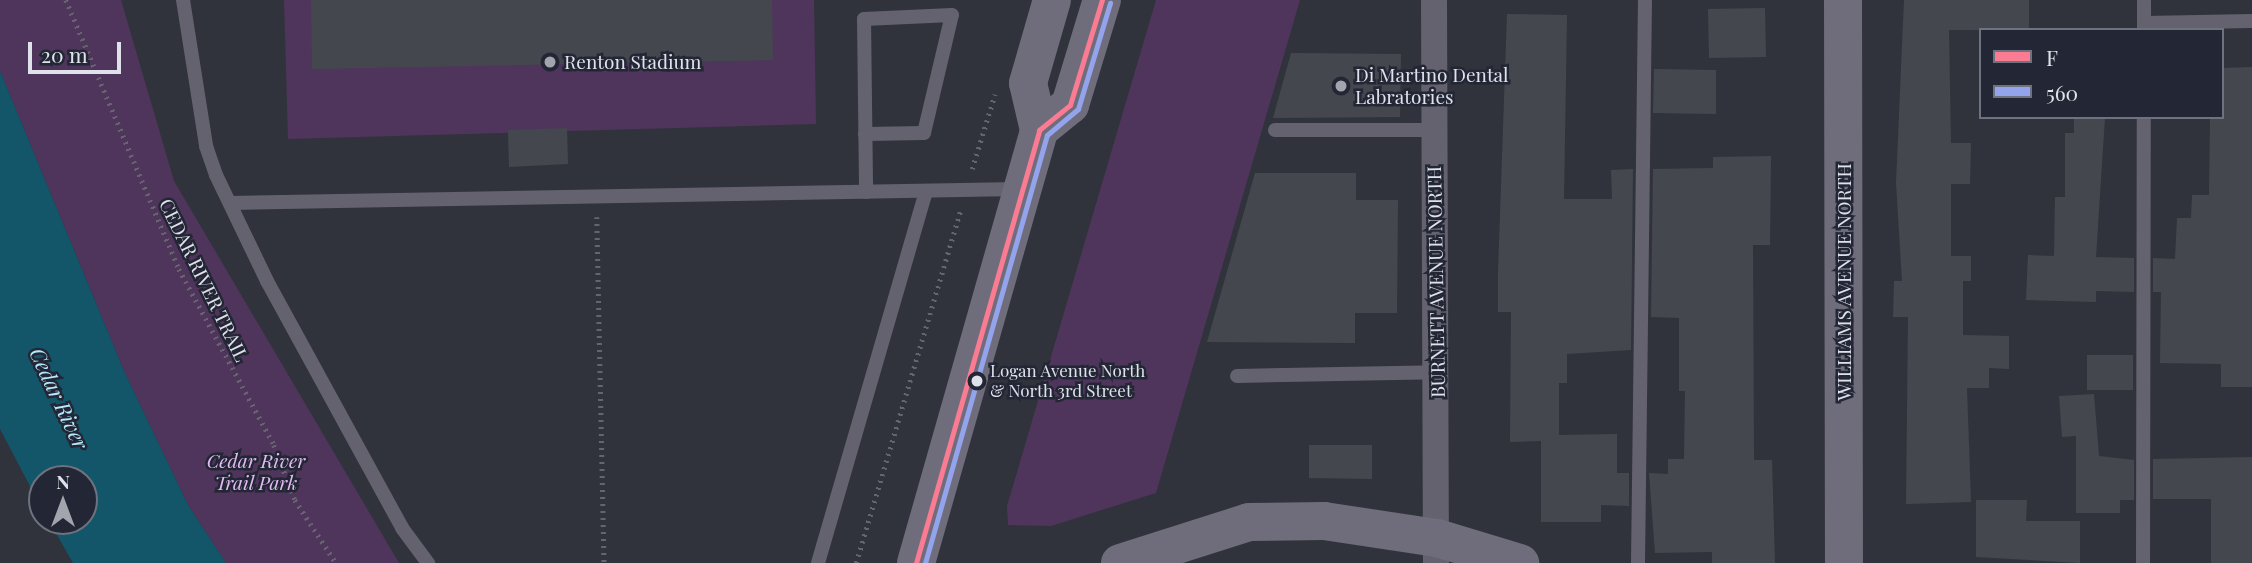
<!DOCTYPE html>
<style>
body{margin:0}
#map{position:relative;width:2252px;height:563px;overflow:hidden;background:#30333b;font-family:"Playfair Display",serif}
div>[style]{position:absolute}
[style*='--x']{left:calc(var(--x)*1px);top:calc(var(--y)*1px);width:calc(var(--w)*1px);rotate:calc(var(--a)*1deg)}
.green>*{inset:0;background:#4f355b}
.water>*{inset:0;background:#135569}
.building>*{inset:0;background:#44484e}
.path>*{height:4.5px;margin-top:-2.25px;transform-origin:0;background:repeating-linear-gradient(90deg,#66656f 0 2px,transparent 0 7px)}
.lane>*{height:14px;margin:-7px;padding:0 7px;transform-origin:7px;border-radius:7px;background:#64626e}
.street>*{height:26px;margin:-13px;padding:0 13px;transform-origin:13px;border-radius:13px;background:#64626e}
.secondary>*{height:38px;margin:-19px;padding:0 19px;transform-origin:19px;border-radius:19px;background:#6f6d7b}
.bus-1>*{height:5px;margin:-2.5px;padding:0 2.5px;transform-origin:2.5px;border-radius:2.5px;background:#fa7b92}
.bus-2>*{height:5px;margin:-2.5px;padding:0 2.5px;transform-origin:2.5px;border-radius:2.5px;background:#93a3ec}
.dots>*{width:19px;height:19px;translate:-50% -50%;box-sizing:border-box;border:4px solid #232735;border-radius:50%}
span{translate:-50% -50%;white-space:nowrap;text-align:center;line-height:1.15;-webkit-text-stroke:5px #232735;paint-order:stroke}
.bus-label{font-size:17px;color:#dfe2eb}
.left{translate:0 -50%;text-align:left}
.poi-label{font-size:19px;color:#dfe2eb}
.street-label{font-size:19px;color:#dfe2eb}
.park-label{font-size:19px;color:#e4baf5;font-style:italic}
.water-label{font-size:21px;color:#b3e8fd;font-style:italic}
.legend{position:absolute;left:1979px;top:28px;width:245px;height:91px;box-sizing:border-box;background:#232735;border:2px solid #6e727e;margin:0;padding:9px 12px;list-style:none;font-size:21px;color:#dfe2eb}
.legend li{display:flex;align-items:center;gap:14px;height:35px}
.legend b{width:35px;border:2px solid #6e727e}
.north{position:absolute;left:28px;top:465px;width:70px;height:70px;box-sizing:border-box;background:#232735;border:2px solid #6e727e;border-radius:50%;rotate:0deg;font-size:19px;font-weight:700;line-height:28px;text-align:center;color:#dfe2eb}
.north::after{content:'';display:block;margin:auto;width:24px;height:32px;background:#a2a5ad;clip-path:polygon(50% 0,100% 100%,50% 72%,0 100%)}
.scale{position:absolute;left:28px;top:42px;width:93px;height:32px;box-sizing:border-box;border:4px solid #dfe2eb;border-top:0;padding-left:9px;font-size:21px;line-height:24px;white-space:nowrap;color:#dfe2eb;-webkit-text-stroke:5px #232735;paint-order:stroke}
</style>
<div id="map">
<div class="green">
<div style="clip-path:polygon(0 0,121px 0,174px 181px,399px 563px,226px 563px,188px 505px,124px 371px,0 71px)"></div>
<div style="clip-path:polygon(284px 0,814px 0,816px 124px,288px 139px)"></div>
<div style="clip-path:polygon(1156px 0,1300px 0,1156px 493px,1051px 526px,1008px 525px,1007px 506px)"></div>
</div>
<div class="water">
<div style="clip-path:polygon(0 71px,124px 371px,188px 505px,226px 563px,73px 563px,49px 521px,84px 521px,84px 479px,42px 479px,42px 509px,0 429px)"></div>
</div>
<div class="building">
<div style="clip-path:polygon(311px 0,772px 0,773px 60px,312px 69px)"></div>
<div style="clip-path:polygon(1904px 0,2029px 0,2029px 30px,1949px 30px,1951px 143px,1971px 143px,1970px 184px,1951px 184px,1951px 256px,1971px 256px,1971px 281px,1963px 281px,1963px 335px,2009px 336px,2009px 369px,1989px 368px,1989px 388px,1967px 388px,1971px 502px,1906px 504px,1908px 317px,1893px 317px,1894px 281px,1902px 281px,1896px 183px)"></div>
<div style="clip-path:polygon(1765px 8px,1766px 57px,1709px 58px,1708px 9px)"></div>
<div style="clip-path:polygon(1507px 14px,1567px 15px,1564px 199px,1612px 199px,1611px 170px,1633px 169px,1631px 350px,1567px 354px,1567px 383px,1559px 383px,1559px 435px,1617px 434px,1617px 473px,1629px 473px,1629px 506px,1601px 505px,1601px 522px,1541px 522px,1541px 441px,1510px 442px,1511px 312px,1498px 312px,1498px 272px)"></div>
<div style="clip-path:polygon(1291px 53px,1401px 54px,1400px 117px,1273px 118px)"></div>
<div style="clip-path:polygon(2252px 67px,2252px 387px,2221px 387px,2221px 364px,2160px 363px,2161px 292px,2153px 292px,2153px 258px,2175px 259px,2177px 218px,2191px 218px,2192px 195px,2209px 195px,2210px 117px,2222px 117px,2222px 68px)"></div>
<div style="clip-path:polygon(1654px 69px,1716px 70px,1716px 114px,1653px 113px)"></div>
<div style="clip-path:polygon(2074px 117px,2105px 117px,2096px 257px,2134px 258px,2134px 292px,2096px 291px,2096px 302px,2026px 300px,2028px 255px,2054px 256px,2055px 197px,2065px 197px,2065px 133px,2074px 133px)"></div>
<div style="clip-path:polygon(567px 128px,568px 164px,509px 167px,508px 130px)"></div>
<div style="clip-path:polygon(1771px 156px,1770px 245px,1753px 245px,1754px 460px,1772px 460px,1775px 563px,1712px 563px,1712px 552px,1655px 553px,1649px 473px,1668px 474px,1668px 459px,1684px 459px,1685px 391px,1679px 391px,1679px 318px,1651px 317px,1653px 169px,1713px 168px,1713px 157px)"></div>
<div style="clip-path:polygon(1255px 173px,1356px 173px,1356px 200px,1398px 200px,1397px 313px,1355px 313px,1355px 343px,1207px 342px)"></div>
<div style="clip-path:polygon(2087px 355px,2133px 355px,2133px 390px,2087px 390px)"></div>
<div style="clip-path:polygon(2094px 394px,2099px 456px,2134px 460px,2134px 500px,2120px 500px,2120px 513px,2076px 513px,2076px 436px,2062px 437px,2059px 396px)"></div>
<div style="clip-path:polygon(1309px 445px,1372px 445px,1372px 479px,1309px 478px)"></div>
<div style="clip-path:polygon(2252px 457px,2252px 563px,2211px 563px,2211px 499px,2153px 499px,2153px 459px)"></div>
<div style="clip-path:polygon(1976px 500px,2027px 500px,2026px 521px,2080px 521px,2080px 563px,1976px 557px)"></div>
</div>
<div class="path">
<div style="--x:66;--y:0;--w:292;--a:67.2"></div>
<div style="--x:179;--y:269;--w:200;--a:61.6"></div>
<div style="--x:274;--y:445;--w:59;--a:69.1"></div>
<div style="--x:295;--y:500;--w:75;--a:56.9"></div>
<div style="--x:972;--y:169;--w:78;--a:-73"></div>
<div style="--x:597;--y:217;--w:346;--a:88.8"></div>
<div style="--x:856;--y:563;--w:367;--a:-73.5"></div>
</div>
<div class="lane">
<div style="--x:183;--y:0;--w:148;--a:81"></div>
<div style="--x:206;--y:146;--w:31;--a:71"></div>
<div style="--x:216;--y:175;--w:118;--a:64.3"></div>
<div style="--x:267;--y:281;--w:281;--a:61.3"></div>
<div style="--x:402;--y:528;--w:44;--a:53.4"></div>
<div style="--x:2144;--y:23;--w:108;--a:-1.1"></div>
<div style="--x:2144;--y:30;--w:30;--a:-90"></div>
<div style="--x:1275;--y:130;--w:160;--a:0"></div>
<div style="--x:865;--y:134;--w:59;--a:-1"></div>
<div style="--x:924;--y:133;--w:121;--a:-76.7"></div>
<div style="--x:952;--y:15;--w:88;--a:177.4"></div>
<div style="--x:864;--y:19;--w:173;--a:89.3"></div>
<div style="--x:230;--y:203;--w:789;--a:-1.02"></div>
<div style="--x:1237;--y:376;--w:200;--a:-1.1"></div>
<div style="--x:818;--y:563;--w:387;--a:-73.8"></div>
<div style="--x:1638;--y:563;--w:563;--a:-89.29"></div>
<div style="--x:2143;--y:563;--w:446;--a:-89.9"></div>
</div>
<div class="street">
<div style="--x:1434;--y:0;--w:563;--a:89.8"></div>
</div>
<div class="secondary">
<div style="--x:1843;--y:0;--w:563;--a:89.9"></div>
<div style="--x:1039;--y:130;--w:40;--a:-39"></div>
<div style="--x:1070;--y:105;--w:110;--a:-73.1"></div>
<div style="--x:916;--y:563;--w:450;--a:-74.1"></div>
<div style="--x:1039;--y:130;--w:48;--a:-103.2"></div>
<div style="--x:1028;--y:83;--w:86;--a:-73.9"></div>
<div style="--x:1120;--y:563;--w:135;--a:-17.6"></div>
<div style="--x:1249;--y:522;--w:75;--a:-0.8"></div>
<div style="--x:1324;--y:521;--w:114;--a:8.6"></div>
<div style="--x:1437;--y:538;--w:87;--a:16.8"></div>
</div>
<div class="bus-1">
<div style="--x:916;--y:563;--w:450;--a:-74.1"></div>
<div style="--x:1039;--y:130;--w:40;--a:-39"></div>
<div style="--x:1070;--y:105;--w:110;--a:-73.1"></div>
</div>
<div class="bus-2">
<div style="--x:925;--y:563;--w:445;--a:-74.1"></div>
<div style="--x:1047;--y:135;--w:40;--a:-40"></div>
<div style="--x:1078;--y:109;--w:111;--a:-73.2"></div>
</div>
<div class="dots">
<div style="left:550px;top:62px;background:#a2a5ad"></div>
<div style="left:1341px;top:86px;background:#a2a5ad"></div>
<div style="left:977px;top:381px;background:#dfe2eb"></div>
</div>
<div class="bus-label">
<span class="left" style="left:990px;top:381px">Logan Avenue North<br>&amp; North 3rd Street</span>
</div>
<div class="poi-label">
<span class="left" style="left:564px;top:62px">Renton Stadium</span>
<span class="left" style="left:1355px;top:86px">Di Martino Dental<br>Labratories</span>
</div>
<div class="street-label">
<span style="left:204px;top:280px;rotate:64deg">CEDAR RIVER TRAIL</span>
<span style="left:1436px;top:282px;rotate:-91deg">BURNETT AVENUE NORTH</span>
<span style="left:1844px;top:282px;rotate:-90deg">WILLIAMS AVENUE NORTH</span>
</div>
<div class="park-label">
<span style="left:256px;top:472px">Cedar River<br>Trail Park</span>
</div>
<div class="water-label">
<span style="left:60px;top:398px;rotate:65deg">Cedar River</span>
</div>
<ul class="legend">
<li><b style="height:9px;background:#fa7b92"></b>F</li>
<li><b style="height:9px;background:#93a3ec"></b>560</li>
</ul>
<div class="north">N</div>
<div class="scale">20 m</div>
</div>
